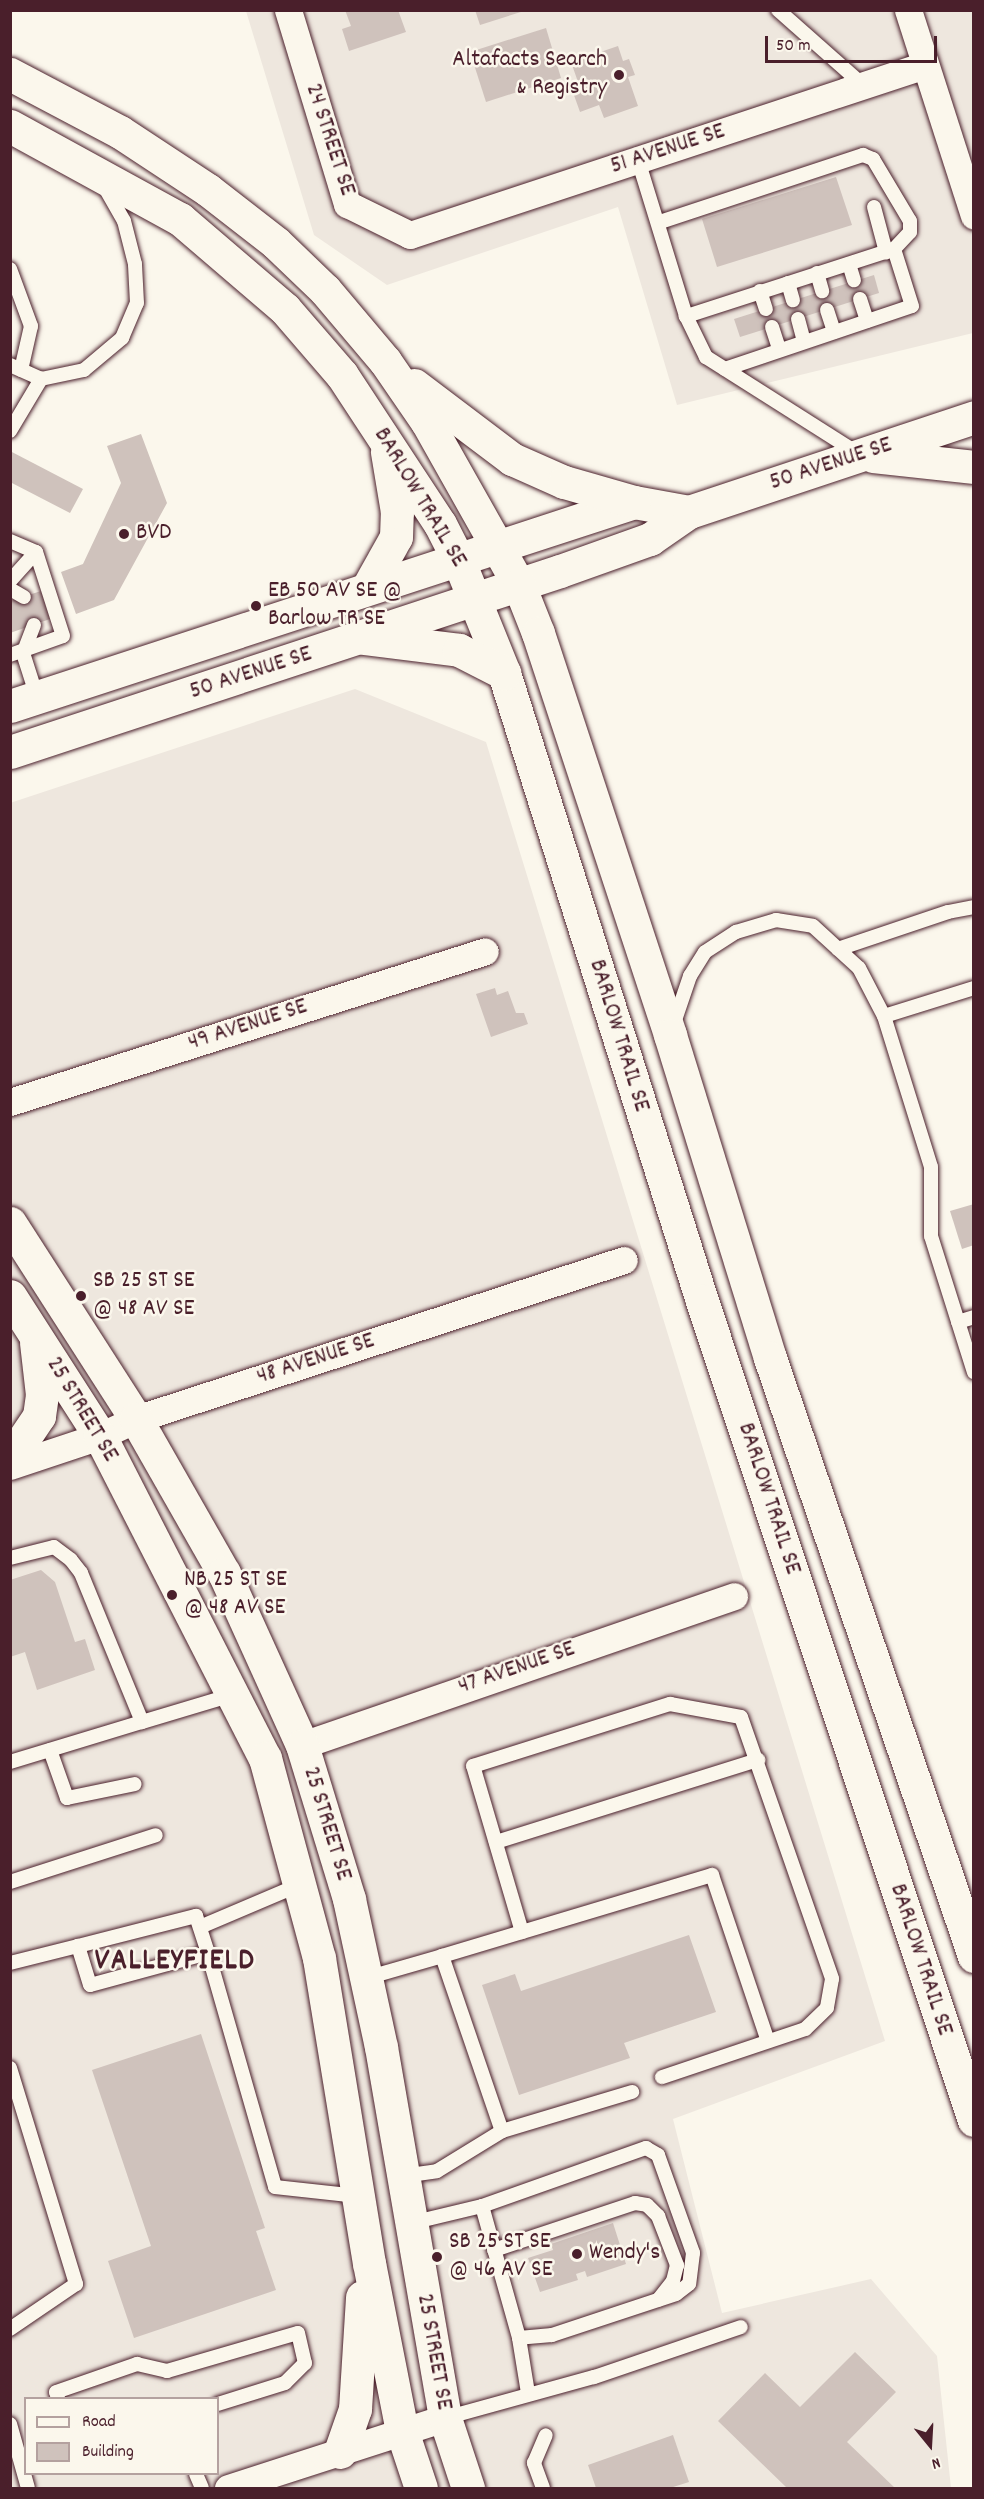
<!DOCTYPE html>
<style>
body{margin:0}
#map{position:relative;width:984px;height:2499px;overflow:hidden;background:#fbf7ec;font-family:Dekko,sans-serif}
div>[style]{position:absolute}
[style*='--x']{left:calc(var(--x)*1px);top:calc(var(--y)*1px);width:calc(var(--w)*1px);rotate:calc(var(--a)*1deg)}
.built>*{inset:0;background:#eee7de}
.building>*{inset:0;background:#cfc2bc}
.roads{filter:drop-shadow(0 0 2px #4a1f2b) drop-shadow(0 0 2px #4a1f2b)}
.lane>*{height:14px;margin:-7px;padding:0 7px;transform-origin:7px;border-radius:7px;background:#fbf7ec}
.street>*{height:27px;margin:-13.5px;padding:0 13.5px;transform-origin:13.5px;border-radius:13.5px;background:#fbf7ec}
.secondary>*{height:33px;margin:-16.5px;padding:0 16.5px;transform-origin:16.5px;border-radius:16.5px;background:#fbf7ec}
.primary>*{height:33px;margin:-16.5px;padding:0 16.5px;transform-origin:16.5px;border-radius:16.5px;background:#fbf7ec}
.dots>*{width:16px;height:16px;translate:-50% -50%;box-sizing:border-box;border:3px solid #fbf7ec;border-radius:50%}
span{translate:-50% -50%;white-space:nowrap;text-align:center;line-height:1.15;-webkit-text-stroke:5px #fbf7ec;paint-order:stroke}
.poi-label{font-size:24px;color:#4a1f2b}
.right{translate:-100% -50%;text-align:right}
.left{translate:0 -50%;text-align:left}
.street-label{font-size:24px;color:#4a1f2b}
.district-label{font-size:30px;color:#4a1f2b;font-weight:700;letter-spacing:1.5px}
.frame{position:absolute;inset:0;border:12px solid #4a1f2b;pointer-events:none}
.legend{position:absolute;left:24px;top:2397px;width:195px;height:78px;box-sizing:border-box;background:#fbf7ec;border:2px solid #b4a19f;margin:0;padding:8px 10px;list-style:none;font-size:18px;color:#4a1f2b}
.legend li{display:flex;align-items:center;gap:12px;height:30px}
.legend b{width:30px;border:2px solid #b4a19f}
.north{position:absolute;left:900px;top:2415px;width:60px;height:60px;-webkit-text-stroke:4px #fbf7ec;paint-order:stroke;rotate:162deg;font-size:16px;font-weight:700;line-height:24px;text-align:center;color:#4a1f2b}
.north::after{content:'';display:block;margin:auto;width:21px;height:27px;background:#4a1f2b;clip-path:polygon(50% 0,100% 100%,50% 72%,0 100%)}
.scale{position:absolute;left:765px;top:36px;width:172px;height:27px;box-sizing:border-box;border:3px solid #4a1f2b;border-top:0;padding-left:8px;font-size:18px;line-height:21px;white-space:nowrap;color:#4a1f2b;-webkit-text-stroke:4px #fbf7ec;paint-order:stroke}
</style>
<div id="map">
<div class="built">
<div style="clip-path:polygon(246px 11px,973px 11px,973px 333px,677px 405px,618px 207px,387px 285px,314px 235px)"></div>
<div style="clip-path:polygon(evenodd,355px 689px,486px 742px,885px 2041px,673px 2119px,722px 2313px,871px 2279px,937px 2356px,951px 2488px,11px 2488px,10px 803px,355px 689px,26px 2398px,218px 2398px,218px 2474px,26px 2474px,26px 2398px)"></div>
</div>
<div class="building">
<div style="clip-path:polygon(345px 10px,398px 10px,406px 32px,349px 51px,342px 29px,351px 26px)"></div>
<div style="clip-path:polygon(475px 10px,524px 10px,524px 11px,480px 25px)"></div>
<div style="clip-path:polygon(546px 28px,561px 78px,486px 102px,470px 52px)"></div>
<div style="clip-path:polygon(618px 46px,623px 61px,629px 59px,635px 75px,628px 77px,638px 106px,604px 118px,599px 105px,580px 112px,570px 84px,578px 82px,571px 62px)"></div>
<div style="clip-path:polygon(836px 177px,852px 225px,717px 267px,702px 219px)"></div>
<div style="clip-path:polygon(874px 275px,879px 293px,740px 337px,734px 319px)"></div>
<div style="clip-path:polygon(141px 434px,167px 503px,114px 600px,76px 614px,61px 572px,83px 564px,121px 483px,107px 446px)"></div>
<div style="clip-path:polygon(10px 451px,83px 489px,70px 513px,10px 482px)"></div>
<div style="clip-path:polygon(41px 591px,50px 619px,10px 633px,10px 601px)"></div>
<div style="clip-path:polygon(495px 988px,497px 995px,508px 991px,516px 1013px,524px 1013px,528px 1024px,491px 1037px,476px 994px)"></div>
<div style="clip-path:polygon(974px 1204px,974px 1245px,962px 1249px,950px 1211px)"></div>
<div style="clip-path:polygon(41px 1570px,55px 1582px,75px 1642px,85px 1639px,95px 1670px,37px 1690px,25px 1652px,10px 1657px,10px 1580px)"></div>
<div style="clip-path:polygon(689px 1935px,716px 2012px,624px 2043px,630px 2058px,519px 2095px,482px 1985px,515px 1974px,521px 1991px)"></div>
<div style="clip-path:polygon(201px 2034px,265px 2228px,256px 2231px,276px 2290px,134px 2338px,108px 2261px,151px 2246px,92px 2070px)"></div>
<div style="clip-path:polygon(613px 2223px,626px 2264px,587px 2277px,585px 2271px,576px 2274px,578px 2280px,540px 2292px,528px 2258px,553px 2250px,551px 2244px)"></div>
<div style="clip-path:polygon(855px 2352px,896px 2392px,847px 2442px,895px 2488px,787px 2488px,718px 2421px,765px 2373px,800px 2407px)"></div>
<div style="clip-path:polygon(673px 2435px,689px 2482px,670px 2488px,596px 2488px,588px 2465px)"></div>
</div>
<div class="roads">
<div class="lane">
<div style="--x:778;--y:10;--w:115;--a:41.5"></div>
<div style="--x:638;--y:160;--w:163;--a:72.9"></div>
<div style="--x:686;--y:316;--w:46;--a:64"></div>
<div style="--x:706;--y:357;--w:179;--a:32.4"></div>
<div style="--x:874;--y:207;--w:47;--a:75.1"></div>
<div style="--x:660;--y:222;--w:214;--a:-18.3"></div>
<div style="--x:863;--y:155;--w:11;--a:22"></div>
<div style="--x:873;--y:159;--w:72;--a:59.2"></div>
<div style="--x:910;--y:221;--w:11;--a:90"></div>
<div style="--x:910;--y:232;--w:23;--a:133"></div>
<div style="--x:894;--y:249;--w:219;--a:162.1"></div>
<div style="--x:849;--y:264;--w:17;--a:73"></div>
<div style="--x:10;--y:269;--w:61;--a:69.8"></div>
<div style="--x:31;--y:326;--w:45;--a:102.8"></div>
<div style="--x:817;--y:273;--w:19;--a:74"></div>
<div style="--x:788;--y:283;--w:18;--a:74"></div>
<div style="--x:760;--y:291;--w:19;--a:72"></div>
<div style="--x:860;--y:299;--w:23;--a:72"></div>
<div style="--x:827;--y:310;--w:23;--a:72"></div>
<div style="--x:798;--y:319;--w:23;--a:75"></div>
<div style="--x:772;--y:327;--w:23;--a:72"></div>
<div style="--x:10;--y:365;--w:34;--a:24"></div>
<div style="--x:41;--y:379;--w:44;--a:-11.8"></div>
<div style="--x:84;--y:370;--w:50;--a:-40.1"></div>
<div style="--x:122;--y:338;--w:38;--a:-67"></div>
<div style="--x:137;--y:303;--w:39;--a:-93"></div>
<div style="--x:135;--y:264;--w:44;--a:-104.3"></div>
<div style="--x:124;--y:221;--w:40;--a:-119.7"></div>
<div style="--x:725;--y:369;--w:197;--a:-18.6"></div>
<div style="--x:912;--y:306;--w:60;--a:-107.5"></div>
<div style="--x:10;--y:431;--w:61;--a:-59.2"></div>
<div style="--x:10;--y:541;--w:28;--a:23"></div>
<div style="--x:36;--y:552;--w:39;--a:132"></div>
<div style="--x:10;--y:589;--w:16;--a:30"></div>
<div style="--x:34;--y:625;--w:30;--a:111"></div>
<div style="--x:23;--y:653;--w:46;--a:72.3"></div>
<div style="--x:10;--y:655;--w:56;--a:-19.7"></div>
<div style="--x:63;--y:636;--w:88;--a:-107.8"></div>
<div style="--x:838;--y:949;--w:116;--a:-18.6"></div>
<div style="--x:948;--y:912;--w:26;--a:-11"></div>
<div style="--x:974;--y:988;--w:94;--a:162.7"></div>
<div style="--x:884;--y:1016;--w:158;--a:72.7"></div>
<div style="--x:931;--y:1167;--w:69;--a:90"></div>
<div style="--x:931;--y:1236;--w:143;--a:72.5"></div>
<div style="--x:673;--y:1026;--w:53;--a:-71.2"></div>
<div style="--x:690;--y:976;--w:28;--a:-58"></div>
<div style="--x:705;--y:952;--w:37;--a:-33"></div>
<div style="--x:736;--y:932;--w:42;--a:-16.7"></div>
<div style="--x:776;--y:920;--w:37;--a:9"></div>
<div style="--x:813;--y:926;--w:62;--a:42.4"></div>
<div style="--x:859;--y:968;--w:54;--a:62.5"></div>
<div style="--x:958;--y:1322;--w:17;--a:-17"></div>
<div style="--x:10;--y:1558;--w:45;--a:-14"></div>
<div style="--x:54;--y:1547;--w:21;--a:37"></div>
<div style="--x:71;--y:1560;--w:16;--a:52"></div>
<div style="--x:81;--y:1573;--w:161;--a:67.7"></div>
<div style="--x:142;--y:1722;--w:94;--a:-16.7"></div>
<div style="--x:50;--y:1750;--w:51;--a:70.5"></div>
<div style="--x:67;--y:1798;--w:69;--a:-11.6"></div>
<div style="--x:10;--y:1762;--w:138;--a:-16.9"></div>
<div style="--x:496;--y:1842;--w:275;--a:-17.4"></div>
<div style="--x:10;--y:1882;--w:153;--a:-17.8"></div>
<div style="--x:200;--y:1927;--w:108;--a:-23"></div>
<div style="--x:522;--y:1932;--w:173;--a:-106.4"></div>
<div style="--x:473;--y:1766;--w:207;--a:-17.5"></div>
<div style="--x:670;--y:1704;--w:72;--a:10.4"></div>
<div style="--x:741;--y:1717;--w:277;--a:70.8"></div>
<div style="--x:832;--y:1979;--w:29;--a:100"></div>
<div style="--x:827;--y:2008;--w:30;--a:136"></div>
<div style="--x:805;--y:2029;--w:151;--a:161.4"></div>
<div style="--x:208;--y:1953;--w:243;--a:74"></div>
<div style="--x:275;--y:2187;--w:83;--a:6.2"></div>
<div style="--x:442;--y:1956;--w:282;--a:-16.7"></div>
<div style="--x:712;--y:1875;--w:175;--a:71.4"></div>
<div style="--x:10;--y:1963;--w:70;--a:-14"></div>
<div style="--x:78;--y:1946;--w:122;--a:-14.3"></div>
<div style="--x:196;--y:1916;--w:39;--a:72"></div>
<div style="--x:208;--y:1953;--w:122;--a:164.8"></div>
<div style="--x:90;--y:1985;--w:41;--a:-107.1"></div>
<div style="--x:366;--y:1978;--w:79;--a:-16.1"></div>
<div style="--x:442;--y:1956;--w:185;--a:71.1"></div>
<div style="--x:502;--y:2131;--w:136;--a:-16.7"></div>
<div style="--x:10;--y:2068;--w:226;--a:73"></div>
<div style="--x:76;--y:2284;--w:80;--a:145.7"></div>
<div style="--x:403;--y:2176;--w:34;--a:-8"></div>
<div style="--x:437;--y:2171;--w:76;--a:-31.6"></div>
<div style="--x:482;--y:2206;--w:137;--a:74.3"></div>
<div style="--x:519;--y:2338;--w:56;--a:80.7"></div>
<div style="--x:411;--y:2223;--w:73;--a:-13.5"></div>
<div style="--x:482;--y:2206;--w:174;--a:-19.5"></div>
<div style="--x:646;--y:2148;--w:14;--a:30"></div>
<div style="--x:658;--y:2155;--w:104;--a:70.3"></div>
<div style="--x:693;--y:2253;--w:31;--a:97"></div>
<div style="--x:689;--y:2284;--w:16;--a:142"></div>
<div style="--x:676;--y:2294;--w:131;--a:161.7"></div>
<div style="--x:552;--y:2335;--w:33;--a:175"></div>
<div style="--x:494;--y:2250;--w:149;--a:-18.4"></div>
<div style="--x:635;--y:2203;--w:12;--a:9"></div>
<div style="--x:647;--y:2205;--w:16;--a:45"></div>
<div style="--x:658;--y:2216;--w:53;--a:68.8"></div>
<div style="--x:677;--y:2265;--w:16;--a:104"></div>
<div style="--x:673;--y:2281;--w:24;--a:128"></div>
<div style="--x:58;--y:2398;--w:6;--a:-108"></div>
<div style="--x:56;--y:2392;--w:86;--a:-19.1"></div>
<div style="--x:137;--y:2364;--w:31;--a:13"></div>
<div style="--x:167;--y:2371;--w:136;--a:-16.2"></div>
<div style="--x:298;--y:2333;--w:31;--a:77"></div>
<div style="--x:305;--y:2363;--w:28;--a:135"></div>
<div style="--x:285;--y:2383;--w:70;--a:162.6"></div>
<div style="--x:445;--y:2418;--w:155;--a:-15.4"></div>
<div style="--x:594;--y:2377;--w:155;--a:-18.8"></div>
<div style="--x:10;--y:2424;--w:66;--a:74.3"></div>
<div style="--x:196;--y:2474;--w:15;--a:67"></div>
<div style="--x:543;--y:2488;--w:27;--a:-110"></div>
<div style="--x:534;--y:2463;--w:30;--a:-67"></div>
</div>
<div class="street">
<div style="--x:288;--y:10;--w:203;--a:73.1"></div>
<div style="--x:347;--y:204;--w:70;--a:26.2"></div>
<div style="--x:410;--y:235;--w:542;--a:-18.27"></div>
<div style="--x:908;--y:10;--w:216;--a:72.2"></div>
<div style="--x:10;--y:1102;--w:498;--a:-17.6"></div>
<div style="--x:10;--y:1466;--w:95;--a:-18.4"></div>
<div style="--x:100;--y:1436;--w:40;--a:-25"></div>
<div style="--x:136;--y:1419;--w:513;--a:-18.05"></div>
<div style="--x:302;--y:1745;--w:457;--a:-19"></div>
<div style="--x:228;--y:2488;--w:228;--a:-17.9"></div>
</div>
<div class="secondary">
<div style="--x:873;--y:456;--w:102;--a:6.2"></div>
<div style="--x:10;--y:706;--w:656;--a:-18.1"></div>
<div style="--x:634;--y:502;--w:56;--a:10.3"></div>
<div style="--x:10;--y:752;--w:579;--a:-18.22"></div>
<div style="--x:560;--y:571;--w:96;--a:-19.6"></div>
<div style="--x:650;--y:539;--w:47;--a:-34.7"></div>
<div style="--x:689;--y:512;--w:300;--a:-18.4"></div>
<div style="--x:10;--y:1223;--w:233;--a:57.3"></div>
<div style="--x:136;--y:1419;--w:177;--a:60.3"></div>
<div style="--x:224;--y:1573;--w:189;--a:65.6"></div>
<div style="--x:302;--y:1745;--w:161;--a:73"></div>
<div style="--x:349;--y:1899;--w:151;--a:77.8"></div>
<div style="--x:381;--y:2047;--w:376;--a:80.2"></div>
<div style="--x:445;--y:2418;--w:74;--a:71.8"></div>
<div style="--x:10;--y:1296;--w:166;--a:57.3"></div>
<div style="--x:100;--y:1436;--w:362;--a:62.9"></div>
<div style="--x:265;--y:1758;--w:207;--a:74.9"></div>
<div style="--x:319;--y:1958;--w:309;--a:80.7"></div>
<div style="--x:369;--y:2263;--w:171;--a:78.9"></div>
<div style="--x:402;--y:2431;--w:60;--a:71.6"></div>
<div style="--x:10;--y:1459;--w:52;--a:-56"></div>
<div style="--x:39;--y:1416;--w:21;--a:-82"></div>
<div style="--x:42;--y:1395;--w:53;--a:-96.5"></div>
<div style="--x:340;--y:2452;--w:46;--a:-70.8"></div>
<div style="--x:355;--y:2409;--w:112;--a:-86.4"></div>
</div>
<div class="primary">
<div style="--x:10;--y:74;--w:124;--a:27.8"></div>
<div style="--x:120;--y:132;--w:105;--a:33.4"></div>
<div style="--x:208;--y:190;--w:86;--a:37.9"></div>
<div style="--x:276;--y:243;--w:68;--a:43.8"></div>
<div style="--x:325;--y:290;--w:93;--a:49.8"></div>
<div style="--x:385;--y:361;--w:74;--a:55.5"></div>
<div style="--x:427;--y:422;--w:187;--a:60.6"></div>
<div style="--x:519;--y:585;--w:52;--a:68.4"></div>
<div style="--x:538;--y:633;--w:423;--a:71.8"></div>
<div style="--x:670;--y:1035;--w:338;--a:72.8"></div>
<div style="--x:770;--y:1358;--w:632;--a:71.16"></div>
<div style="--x:10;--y:126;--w:194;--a:28.7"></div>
<div style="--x:180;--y:219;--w:138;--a:40.6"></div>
<div style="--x:285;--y:309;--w:87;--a:49.2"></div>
<div style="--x:342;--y:375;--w:178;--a:56.7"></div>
<div style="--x:440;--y:524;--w:39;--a:63"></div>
<div style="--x:458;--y:559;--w:123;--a:68"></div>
<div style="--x:504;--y:673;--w:658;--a:72.5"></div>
<div style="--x:702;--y:1301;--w:863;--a:71.63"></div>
<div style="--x:414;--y:385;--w:123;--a:37.1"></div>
<div style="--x:512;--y:459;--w:57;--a:23.9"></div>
<div style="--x:564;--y:482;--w:73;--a:15.9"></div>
<div style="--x:368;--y:587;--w:57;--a:-60.8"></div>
<div style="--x:396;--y:537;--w:25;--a:-88"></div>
<div style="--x:397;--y:512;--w:61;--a:-99.5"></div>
<div style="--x:363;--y:638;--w:97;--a:7.1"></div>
<div style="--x:459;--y:650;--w:51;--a:27.1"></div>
</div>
</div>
<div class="dots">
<div style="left:619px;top:75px;background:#4a1f2b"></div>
<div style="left:124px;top:534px;background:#4a1f2b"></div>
<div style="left:256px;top:606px;background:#4a1f2b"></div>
<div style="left:81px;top:1296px;background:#4a1f2b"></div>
<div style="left:172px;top:1595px;background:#4a1f2b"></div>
<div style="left:577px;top:2254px;background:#4a1f2b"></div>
<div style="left:437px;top:2257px;background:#4a1f2b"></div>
</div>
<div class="poi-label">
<span class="right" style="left:607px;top:75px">Altafacts Search<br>&amp; Registry</span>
<span class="left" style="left:136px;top:534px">BVD</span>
<span class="left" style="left:268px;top:606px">EB 50 AV SE @<br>Barlow TR SE</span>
<span class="left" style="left:93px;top:1296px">SB 25 ST SE<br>@ 48 AV SE</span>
<span class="left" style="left:184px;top:1595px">NB 25 ST SE<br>@ 48 AV SE</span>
<span class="left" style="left:449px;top:2257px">SB 25 ST SE<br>@ 46 AV SE</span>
<span class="left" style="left:589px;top:2254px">Wendy's</span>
</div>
<div class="street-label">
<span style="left:329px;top:140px;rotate:72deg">24 STREET SE</span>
<span style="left:668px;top:150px;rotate:-18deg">51 AVENUE SE</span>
<span style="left:831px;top:465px;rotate:-18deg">50 AVENUE SE</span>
<span style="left:419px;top:498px;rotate:59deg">BARLOW TRAIL SE</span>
<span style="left:251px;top:674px;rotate:-18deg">50 AVENUE SE</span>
<span style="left:248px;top:1026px;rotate:-18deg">49 AVENUE SE</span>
<span style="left:618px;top:1036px;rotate:73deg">BARLOW TRAIL SE</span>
<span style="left:316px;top:1360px;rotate:-18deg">48 AVENUE SE</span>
<span style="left:81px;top:1410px;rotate:59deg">25 STREET SE</span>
<span style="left:768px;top:1499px;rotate:72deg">BARLOW TRAIL SE</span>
<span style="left:517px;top:1669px;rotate:-19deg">47 AVENUE SE</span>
<span style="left:326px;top:1824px;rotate:73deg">25 STREET SE</span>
<span style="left:920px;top:1960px;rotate:72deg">BARLOW TRAIL SE</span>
<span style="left:433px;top:2352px;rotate:80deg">25 STREET SE</span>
</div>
<div class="district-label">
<span style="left:175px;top:1963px">VALLEYFIELD</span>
</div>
<div class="frame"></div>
<ul class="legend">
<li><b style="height:8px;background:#fbf7ec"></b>Road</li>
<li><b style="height:16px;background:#cfc2bc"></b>Building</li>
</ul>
<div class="north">N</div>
<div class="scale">50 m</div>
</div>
